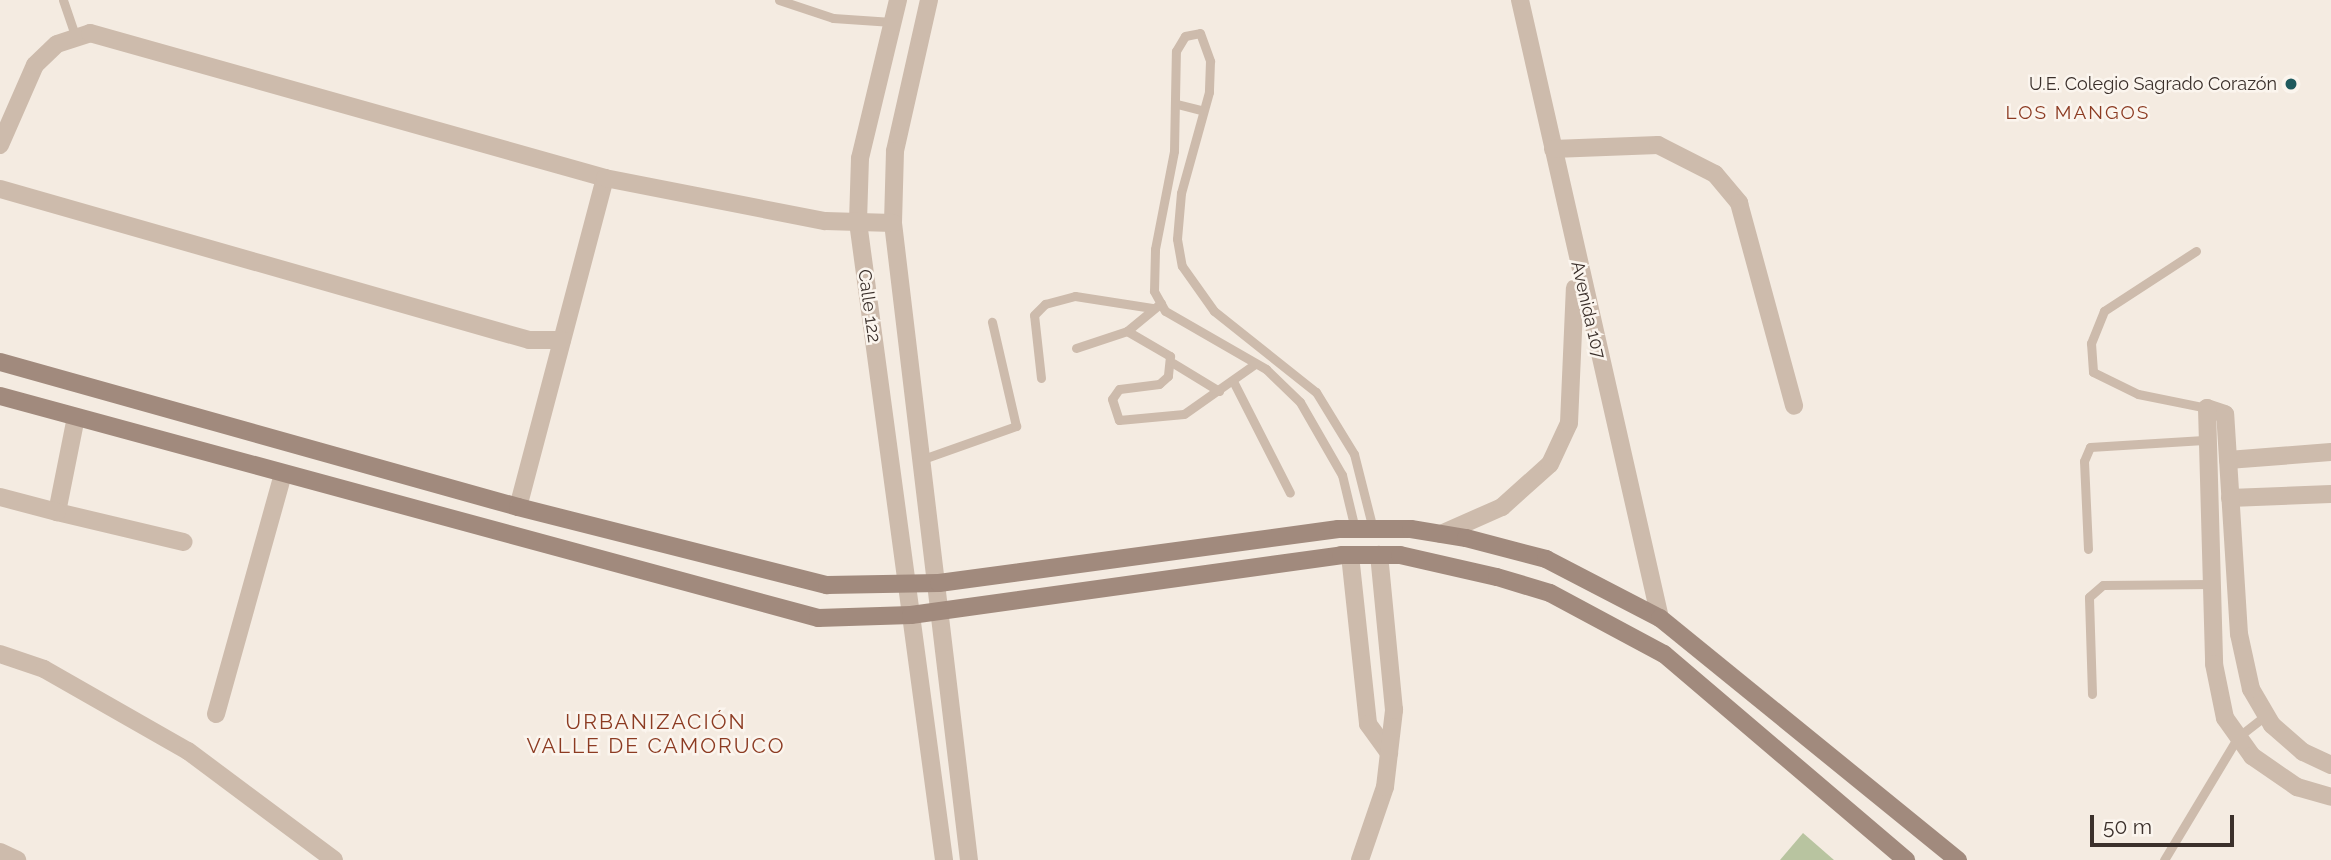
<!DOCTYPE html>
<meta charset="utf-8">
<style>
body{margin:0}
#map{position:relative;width:2331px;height:860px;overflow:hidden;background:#f4ebe1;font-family:Raleway,sans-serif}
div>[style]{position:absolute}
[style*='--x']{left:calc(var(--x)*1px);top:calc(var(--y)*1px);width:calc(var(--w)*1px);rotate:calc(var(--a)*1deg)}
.green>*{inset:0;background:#b8c4a0}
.lane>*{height:9px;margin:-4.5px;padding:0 4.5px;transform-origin:4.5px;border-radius:4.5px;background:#cdbbac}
.street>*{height:18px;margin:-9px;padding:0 9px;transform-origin:9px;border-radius:9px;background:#cdbbac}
.secondary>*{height:18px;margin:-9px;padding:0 9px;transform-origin:9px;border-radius:9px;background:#a18a7d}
.dots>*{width:19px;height:19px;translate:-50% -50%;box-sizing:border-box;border:4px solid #fbf5ee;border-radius:50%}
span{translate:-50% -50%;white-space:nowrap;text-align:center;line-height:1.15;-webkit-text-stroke:5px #fbf5ee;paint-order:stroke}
.poi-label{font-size:18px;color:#3b302b}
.right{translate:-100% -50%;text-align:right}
.street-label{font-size:18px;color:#3b302b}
.neighbourhood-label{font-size:19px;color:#8c3b22;letter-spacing:2px}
.quarter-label{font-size:21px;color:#8c3b22;letter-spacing:2px}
.scale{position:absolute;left:2090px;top:815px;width:144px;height:32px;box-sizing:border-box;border:4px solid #3b302b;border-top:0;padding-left:9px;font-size:21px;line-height:24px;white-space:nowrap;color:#3b302b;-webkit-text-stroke:5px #fbf5ee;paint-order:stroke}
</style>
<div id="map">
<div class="green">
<div style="clip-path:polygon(1803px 833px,1834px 860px,1780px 860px)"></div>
</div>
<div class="lane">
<div style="--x:63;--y:0;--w:40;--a:71.1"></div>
<div style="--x:779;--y:0;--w:57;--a:18.4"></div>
<div style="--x:833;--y:18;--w:59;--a:3.9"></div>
<div style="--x:1177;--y:104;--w:25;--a:14"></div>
<div style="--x:2196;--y:251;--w:110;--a:146.9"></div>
<div style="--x:2104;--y:311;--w:35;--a:112"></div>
<div style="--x:2091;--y:343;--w:29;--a:86"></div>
<div style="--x:2093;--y:372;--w:50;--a:26.1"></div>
<div style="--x:2138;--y:394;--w:70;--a:11.5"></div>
<div style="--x:1161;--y:303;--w:44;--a:140.5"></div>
<div style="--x:1127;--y:331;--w:50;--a:30.2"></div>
<div style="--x:1170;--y:356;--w:20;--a:96"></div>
<div style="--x:1168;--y:376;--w:12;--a:138"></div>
<div style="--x:1159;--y:384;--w:40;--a:172.9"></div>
<div style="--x:1119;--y:389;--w:12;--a:125"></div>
<div style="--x:1112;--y:399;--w:22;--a:72"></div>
<div style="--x:1119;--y:420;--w:65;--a:-5.3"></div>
<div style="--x:1184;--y:414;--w:87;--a:-35.2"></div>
<div style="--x:1076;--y:348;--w:54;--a:-18.4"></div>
<div style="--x:1173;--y:363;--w:54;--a:31.3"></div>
<div style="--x:1041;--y:378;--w:63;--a:-96.3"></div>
<div style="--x:1034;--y:315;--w:16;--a:-45"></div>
<div style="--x:1045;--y:304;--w:31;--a:-15"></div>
<div style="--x:1075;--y:296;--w:78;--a:8.9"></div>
<div style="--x:1234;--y:383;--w:123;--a:63"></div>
<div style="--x:923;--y:459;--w:99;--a:-19.5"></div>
<div style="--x:1016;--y:426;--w:107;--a:-103"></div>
<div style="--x:1355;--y:529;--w:56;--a:-103.5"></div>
<div style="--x:1342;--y:475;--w:84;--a:-119.9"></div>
<div style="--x:1300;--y:402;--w:47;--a:-135.9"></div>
<div style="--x:1266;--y:369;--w:116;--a:-150.1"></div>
<div style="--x:1165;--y:311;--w:23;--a:-119"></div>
<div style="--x:1154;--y:291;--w:42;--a:-88.6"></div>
<div style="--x:1155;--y:249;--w:100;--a:-79"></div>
<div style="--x:1174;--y:151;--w:100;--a:-88.9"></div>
<div style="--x:1176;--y:51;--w:17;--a:-59"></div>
<div style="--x:1185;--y:36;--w:15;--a:-11"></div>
<div style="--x:1200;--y:33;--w:30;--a:70"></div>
<div style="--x:1210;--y:61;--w:31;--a:92"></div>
<div style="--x:1209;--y:92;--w:105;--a:105.5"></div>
<div style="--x:1181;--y:193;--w:46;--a:95"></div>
<div style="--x:1177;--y:239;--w:27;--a:80"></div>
<div style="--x:1182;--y:266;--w:55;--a:54.6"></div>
<div style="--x:1214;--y:311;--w:130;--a:38.5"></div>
<div style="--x:1316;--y:392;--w:73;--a:58.5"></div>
<div style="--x:1354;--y:454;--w:77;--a:75.8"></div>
<div style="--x:2088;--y:549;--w:88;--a:-92.6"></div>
<div style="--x:2084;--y:461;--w:15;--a:-67"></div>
<div style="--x:2090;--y:447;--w:114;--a:-3.5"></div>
<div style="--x:2092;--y:694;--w:97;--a:-91.8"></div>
<div style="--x:2089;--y:597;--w:18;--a:-41"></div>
<div style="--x:2103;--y:585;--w:108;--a:-0.5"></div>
<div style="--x:2164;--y:860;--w:144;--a:-59"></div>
<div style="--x:2238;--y:737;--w:36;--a:-38"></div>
</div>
<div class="street">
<div style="--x:898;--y:0;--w:163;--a:103.5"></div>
<div style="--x:860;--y:158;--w:64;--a:91.8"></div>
<div style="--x:858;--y:222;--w:644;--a:82.32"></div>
<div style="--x:929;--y:0;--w:155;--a:102.7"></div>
<div style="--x:895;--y:151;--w:72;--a:91.6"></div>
<div style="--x:893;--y:223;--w:642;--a:83.2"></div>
<div style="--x:1520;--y:0;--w:634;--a:77.24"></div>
<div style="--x:0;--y:145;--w:87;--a:-66.4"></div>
<div style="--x:35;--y:65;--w:30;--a:-44"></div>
<div style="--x:57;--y:44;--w:35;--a:-18"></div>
<div style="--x:90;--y:33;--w:535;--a:15.72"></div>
<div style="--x:605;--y:178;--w:340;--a:104.8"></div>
<div style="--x:1553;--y:149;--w:105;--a:-2.2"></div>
<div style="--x:1658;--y:145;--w:64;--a:27"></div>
<div style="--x:1715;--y:174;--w:38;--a:50"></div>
<div style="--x:1739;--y:203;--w:210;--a:74.8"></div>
<div style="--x:605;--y:178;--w:224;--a:11.1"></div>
<div style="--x:825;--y:221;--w:68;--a:1.7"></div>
<div style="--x:0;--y:189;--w:550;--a:15.93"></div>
<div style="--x:529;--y:340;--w:33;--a:0"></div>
<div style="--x:76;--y:417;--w:97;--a:101.3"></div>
<div style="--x:57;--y:512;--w:130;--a:13.3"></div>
<div style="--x:2228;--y:460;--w:103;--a:-4.4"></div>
<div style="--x:0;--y:497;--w:59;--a:14.7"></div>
<div style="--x:2230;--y:498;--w:101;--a:-2.3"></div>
<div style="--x:1441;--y:534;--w:67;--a:-23.9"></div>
<div style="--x:1502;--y:507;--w:64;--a:-41.9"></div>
<div style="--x:1550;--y:464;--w:45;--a:-65.1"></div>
<div style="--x:1569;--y:423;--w:135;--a:-87.5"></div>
<div style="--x:1350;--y:555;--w:170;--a:83.9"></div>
<div style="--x:1368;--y:724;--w:36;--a:54"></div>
<div style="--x:0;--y:654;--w:46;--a:18.8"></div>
<div style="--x:44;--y:669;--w:166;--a:29.7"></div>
<div style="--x:188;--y:751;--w:182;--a:36.7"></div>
<div style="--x:216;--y:714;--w:249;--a:-74.4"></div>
<div style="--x:2331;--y:765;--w:31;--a:-155"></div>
<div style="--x:2303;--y:752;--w:41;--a:-138.9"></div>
<div style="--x:2272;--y:725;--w:42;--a:-120.3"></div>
<div style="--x:2251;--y:689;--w:56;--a:-102.3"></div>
<div style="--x:2239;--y:634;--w:220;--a:-93.6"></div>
<div style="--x:2225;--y:414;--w:19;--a:-162"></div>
<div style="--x:2207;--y:408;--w:256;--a:88.4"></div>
<div style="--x:2214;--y:664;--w:55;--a:78.5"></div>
<div style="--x:2225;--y:718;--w:47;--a:54.6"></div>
<div style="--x:2252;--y:756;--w:55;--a:34.6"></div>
<div style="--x:2297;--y:787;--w:35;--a:16"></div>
<div style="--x:0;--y:852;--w:19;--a:25"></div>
<div style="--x:1360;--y:860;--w:77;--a:-71.1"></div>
<div style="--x:1385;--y:787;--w:78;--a:-83.3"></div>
<div style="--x:1394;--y:710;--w:156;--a:-95.5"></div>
</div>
<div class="secondary">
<div style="--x:0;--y:362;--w:538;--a:15.64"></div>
<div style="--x:518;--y:507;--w:319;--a:14.2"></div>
<div style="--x:827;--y:585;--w:112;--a:-1"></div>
<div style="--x:939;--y:583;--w:403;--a:-7.7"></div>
<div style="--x:1338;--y:529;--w:73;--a:0"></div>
<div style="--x:1411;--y:529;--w:56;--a:9.3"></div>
<div style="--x:1466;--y:538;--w:83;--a:14.7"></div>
<div style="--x:1546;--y:559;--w:128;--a:27.4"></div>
<div style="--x:1660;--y:618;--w:384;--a:39.1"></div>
<div style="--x:0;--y:396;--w:848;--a:15.18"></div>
<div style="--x:818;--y:618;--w:93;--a:-1.8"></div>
<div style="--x:911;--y:615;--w:434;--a:-7.9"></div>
<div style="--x:1341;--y:555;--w:59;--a:0"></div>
<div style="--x:1400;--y:555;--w:99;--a:12.8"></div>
<div style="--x:1497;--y:577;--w:55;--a:16.8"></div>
<div style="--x:1550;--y:593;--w:129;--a:28.2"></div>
<div style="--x:1664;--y:654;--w:318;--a:40.4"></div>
</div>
<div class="dots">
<div style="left:2291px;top:84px;background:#1f5a5e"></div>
</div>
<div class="poi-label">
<span class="right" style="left:2277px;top:84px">U.E. Colegio Sagrado Corazón</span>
</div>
<div class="street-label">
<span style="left:869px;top:306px;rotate:82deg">Calle 122</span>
<span style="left:1588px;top:310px;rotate:77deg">Avenida 107</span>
</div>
<div class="neighbourhood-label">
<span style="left:2078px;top:113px">LOS MANGOS</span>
</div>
<div class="quarter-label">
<span style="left:656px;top:734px">URBANIZACIÓN<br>VALLE DE CAMORUCO</span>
</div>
<div class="scale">50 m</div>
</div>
